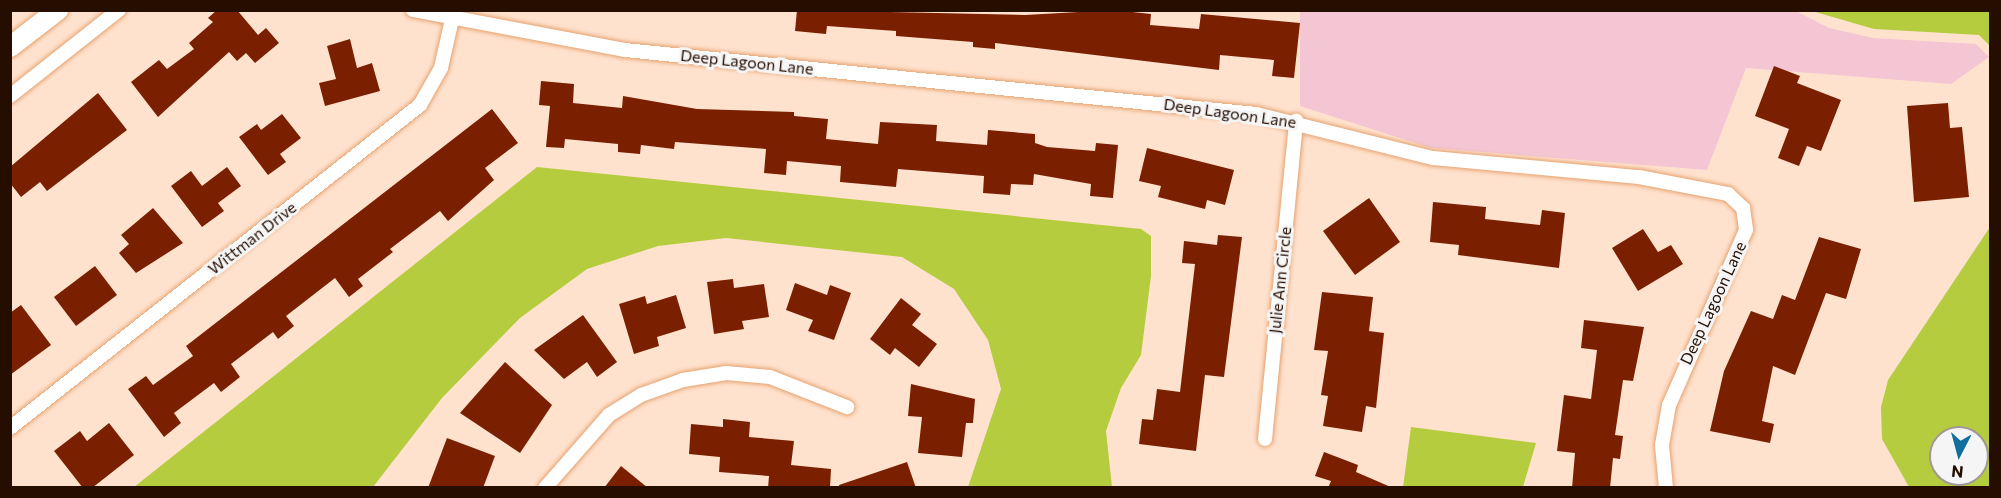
<!DOCTYPE html>
<style>
body{margin:0}
#map{position:relative;width:2001px;height:498px;overflow:hidden;background:#ffe2ce;font-family:Commissioner,sans-serif}
div>[style]{position:absolute}
[style*='--x']{left:calc(var(--x)*1px);top:calc(var(--y)*1px);width:calc(var(--w)*1px);rotate:calc(var(--a)*1deg)}
.green>*{inset:0;background:#f4c6d4}
.water>*{inset:0;background:#b6cc3f}
.building>*{inset:0;background:#7a2000}
.roads{filter:drop-shadow(0 0 2px #e5a370) drop-shadow(0 0 2px #e5a370)}
.street>*{height:14px;margin:-7px;padding:0 7px;transform-origin:7px;border-radius:7px;background:#fff}
.secondary>*{height:20px;margin:-10px;padding:0 10px;transform-origin:10px;border-radius:10px;background:#fff}
span{translate:-50% -50%;white-space:nowrap;text-align:center;line-height:1.15;-webkit-text-stroke:6px #f5f5f5;paint-order:stroke}
.street-label{font-size:16px;color:#250d00}
.frame{position:absolute;inset:0;border:12px solid #250d00;pointer-events:none}
.north{position:absolute;left:1929px;top:426px;width:60px;height:60px;box-sizing:border-box;background:#f5f5f5;border:2px solid #a29893;border-radius:50%;rotate:186deg;font-size:16px;font-weight:700;line-height:24px;text-align:center;color:#250d00}
.north::after{content:'';display:block;margin:auto;width:21px;height:27px;background:#126f9d;clip-path:polygon(50% 0,100% 100%,50% 72%,0 100%)}
</style>
<div id="map">
<div class="green">
<div style="clip-path:polygon(1300px 11px,1796px 11px,1829px 28px,1873px 38px,1976px 44px,1989px 57px,1951px 84px,1746px 68px,1707px 170px,1431px 148px,1300px 106px)"></div>
</div>
<div class="water">
<div style="clip-path:polygon(1812px 11px,1990px 11px,1990px 46px,1979px 35px,1874px 29px)"></div>
<div style="clip-path:polygon(537px 167px,1141px 229px,1151px 236px,1151px 276px,1141px 355px,1121px 388px,1106px 431px,1112px 487px,968px 487px,1001px 389px,988px 340px,954px 289px,902px 257px,726px 238px,658px 246px,587px 269px,520px 318px,442px 398px,373px 487px,134px 487px)"></div>
<div style="clip-path:polygon(evenodd,1990px 227px,1990px 487px,1909px 487px,1882px 439px,1881px 407px,1888px 380px,1990px 227px,1941px 438px,1977px 438px,1977px 474px,1941px 474px,1941px 438px)"></div>
<div style="clip-path:polygon(1411px 427px,1536px 443px,1523px 487px,1403px 487px)"></div>
</div>
<div class="building">
<div style="clip-path:polygon(217px 10px,237px 10px,258px 35px,266px 28px,279px 43px,255px 63px,246px 53px,237px 61px,229px 52px,158px 117px,131px 82px,159px 60px,167px 69px,194px 49px,189px 43px,213px 22px,208px 18px)"></div>
<div style="clip-path:polygon(797px 10px,1025px 15px,1114px 10px,1151px 14px,1150px 25px,1199px 29px,1201px 14px,1300px 23px,1294px 78px,1272px 76px,1274px 60px,1220px 55px,1219px 70px,995px 43px,995px 49px,973px 47px,973px 42px,896px 36px,896px 31px,827px 26px,826px 34px,795px 31px)"></div>
<div style="clip-path:polygon(350px 39px,357px 68px,372px 63px,380px 91px,325px 106px,319px 83px,336px 79px,327px 46px)"></div>
<div style="clip-path:polygon(1774px 66px,1800px 76px,1797px 83px,1841px 100px,1821px 151px,1807px 146px,1799px 166px,1778px 158px,1789px 129px,1755px 116px)"></div>
<div style="clip-path:polygon(541px 81px,574px 84px,573px 103px,622px 108px,623px 96px,697px 109px,794px 112px,794px 116px,828px 119px,826px 139px,878px 144px,880px 122px,937px 125px,936px 141px,987px 145px,988px 130px,1035px 134px,1035px 143px,1047px 147px,1095px 151px,1096px 143px,1118px 145px,1113px 198px,1090px 196px,1091px 184px,1034px 174px,1033px 185px,1011px 184px,1010px 195px,983px 193px,984px 176px,898px 169px,896px 187px,840px 182px,841px 166px,787px 161px,786px 175px,764px 173px,766px 149px,675px 142px,674px 149px,641px 145px,640px 154px,618px 152px,618px 144px,565px 139px,564px 148px,546px 147px,550px 106px,539px 105px)"></div>
<div style="clip-path:polygon(98px 93px,127px 130px,47px 191px,40px 182px,21px 197px,10px 183px,10px 167px)"></div>
<div style="clip-path:polygon(1948px 103px,1950px 128px,1962px 127px,1969px 197px,1914px 202px,1907px 106px)"></div>
<div style="clip-path:polygon(492px 109px,518px 143px,485px 168px,494px 180px,448px 221px,440px 211px,390px 249px,393px 252px,358px 279px,363px 286px,349px 297px,335px 278px,286px 316px,294px 326px,278px 339px,273px 332px,231px 364px,240px 377px,221px 392px,214px 383px,174px 413px,181px 423px,164px 437px,128px 389px,146px 376px,153px 385px,193px 356px,186px 346px)"></div>
<div style="clip-path:polygon(282px 114px,301px 138px,280px 154px,286px 162px,268px 175px,239px 137px,257px 124px,261px 130px)"></div>
<div style="clip-path:polygon(1147px 148px,1234px 170px,1225px 205px,1207px 200px,1205px 209px,1158px 197px,1161px 186px,1139px 181px)"></div>
<div style="clip-path:polygon(227px 167px,241px 186px,218px 203px,224px 211px,202px 227px,171px 186px,191px 171px,202px 186px)"></div>
<div style="clip-path:polygon(1369px 198px,1400px 242px,1355px 275px,1323px 231px)"></div>
<div style="clip-path:polygon(1433px 202px,1486px 207px,1485px 219px,1540px 225px,1542px 210px,1565px 213px,1559px 268px,1458px 255px,1459px 245px,1430px 242px)"></div>
<div style="clip-path:polygon(153px 208px,183px 243px,136px 273px,119px 253px,129px 244px,121px 235px)"></div>
<div style="clip-path:polygon(1643px 229px,1658px 252px,1671px 245px,1683px 264px,1638px 291px,1612px 248px)"></div>
<div style="clip-path:polygon(1218px 235px,1242px 237px,1224px 377px,1205px 375px,1196px 451px,1139px 444px,1142px 419px,1153px 420px,1157px 389px,1180px 392px,1195px 264px,1182px 263px,1184px 241px,1217px 245px)"></div>
<div style="clip-path:polygon(1819px 237px,1861px 249px,1846px 299px,1826px 293px,1795px 375px,1773px 366px,1762px 421px,1774px 424px,1770px 443px,1710px 431px,1724px 371px,1751px 311px,1773px 319px,1782px 295px,1795px 300px)"></div>
<div style="clip-path:polygon(95px 266px,117px 295px,76px 326px,54px 297px)"></div>
<div style="clip-path:polygon(733px 279px,734px 288px,764px 284px,769px 317px,742px 321px,744px 329px,714px 334px,707px 282px)"></div>
<div style="clip-path:polygon(795px 283px,827px 295px,830px 285px,851px 293px,834px 340px,808px 331px,813px 320px,786px 310px)"></div>
<div style="clip-path:polygon(1322px 292px,1373px 297px,1369px 331px,1384px 333px,1376px 408px,1366px 406px,1362px 432px,1323px 426px,1328px 396px,1321px 395px,1328px 351px,1314px 350px)"></div>
<div style="clip-path:polygon(676px 295px,686px 328px,657px 337px,659px 346px,634px 354px,619px 304px,645px 296px,647px 304px)"></div>
<div style="clip-path:polygon(901px 298px,921px 314px,912px 325px,937px 344px,919px 367px,895px 348px,890px 355px,870px 339px)"></div>
<div style="clip-path:polygon(21px 305px,51px 345px,10px 375px,10px 313px)"></div>
<div style="clip-path:polygon(583px 315px,617px 362px,597px 377px,587px 362px,564px 379px,534px 350px)"></div>
<div style="clip-path:polygon(1584px 320px,1644px 327px,1633px 381px,1623px 380px,1615px 435px,1623px 436px,1620px 459px,1613px 458px,1610px 488px,1572px 488px,1575px 453px,1557px 451px,1564px 395px,1591px 399px,1597px 350px,1581px 348px)"></div>
<div style="clip-path:polygon(505px 362px,552px 405px,520px 453px,460px 413px)"></div>
<div style="clip-path:polygon(911px 384px,975px 399px,973px 423px,966px 423px,962px 457px,918px 453px,922px 417px,908px 416px)"></div>
<div style="clip-path:polygon(723px 419px,750px 422px,749px 437px,794px 441px,791px 465px,831px 469px,830px 488px,768px 488px,769px 476px,719px 472px,720px 457px,689px 454px,691px 424px,723px 427px)"></div>
<div style="clip-path:polygon(109px 423px,134px 455px,92px 488px,83px 488px,54px 451px,80px 431px,87px 441px)"></div>
<div style="clip-path:polygon(447px 438px,495px 456px,483px 488px,428px 488px)"></div>
<div style="clip-path:polygon(1324px 452px,1358px 465px,1356px 472px,1393px 488px,1328px 488px,1331px 481px,1315px 476px)"></div>
<div style="clip-path:polygon(907px 462px,916px 488px,840px 488px,839px 485px)"></div>
<div style="clip-path:polygon(621px 466px,648px 488px,604px 488px)"></div>
</div>
<div class="roads">
<div class="street">
<div style="--x:413;--y:10;--w:216;--a:10.7"></div>
<div style="--x:625;--y:50;--w:634;--a:5.79"></div>
<div style="--x:1256;--y:114;--w:182;--a:14"></div>
<div style="--x:1433;--y:158;--w:207;--a:5.3"></div>
<div style="--x:1639;--y:177;--w:91;--a:10.8"></div>
<div style="--x:1728;--y:194;--w:21;--a:43"></div>
<div style="--x:1743;--y:208;--w:22;--a:82"></div>
<div style="--x:1746;--y:230;--w:191;--a:113.7"></div>
<div style="--x:1669;--y:405;--w:41;--a:99.9"></div>
<div style="--x:1662;--y:445;--w:43;--a:84.7"></div>
<div style="--x:10;--y:96;--w:139;--a:-38.3"></div>
<div style="--x:10;--y:428;--w:522;--a:-38.23"></div>
<div style="--x:420;--y:105;--w:43;--a:-60.4"></div>
<div style="--x:441;--y:68;--w:50;--a:-77.3"></div>
<div style="--x:1265;--y:439;--w:320;--a:-84.4"></div>
<div style="--x:545;--y:488;--w:97;--a:-48.8"></div>
<div style="--x:609;--y:415;--w:38;--a:-32"></div>
<div style="--x:641;--y:395;--w:45;--a:-19.7"></div>
<div style="--x:683;--y:380;--w:44;--a:-9.2"></div>
<div style="--x:726;--y:373;--w:44;--a:5.2"></div>
<div style="--x:770;--y:377;--w:83;--a:21.3"></div>
</div>
<div class="secondary">
<div style="--x:10;--y:47;--w:61;--a:-37.6"></div>
</div>
</div>
<div class="street-label">
<span style="left:747px;top:62px;rotate:6deg">Deep Lagoon Lane</span>
<span style="left:1230px;top:113px;rotate:8deg">Deep Lagoon Lane</span>
<span style="left:252px;top:238px;rotate:-38deg">Wittman Drive</span>
<span style="left:1280px;top:280px;rotate:-84deg">Julie Ann Circle</span>
<span style="left:1713px;top:303px;rotate:-65deg">Deep Lagoon Lane</span>
</div>
<div class="frame"></div>
<div class="north">N</div>
</div>
